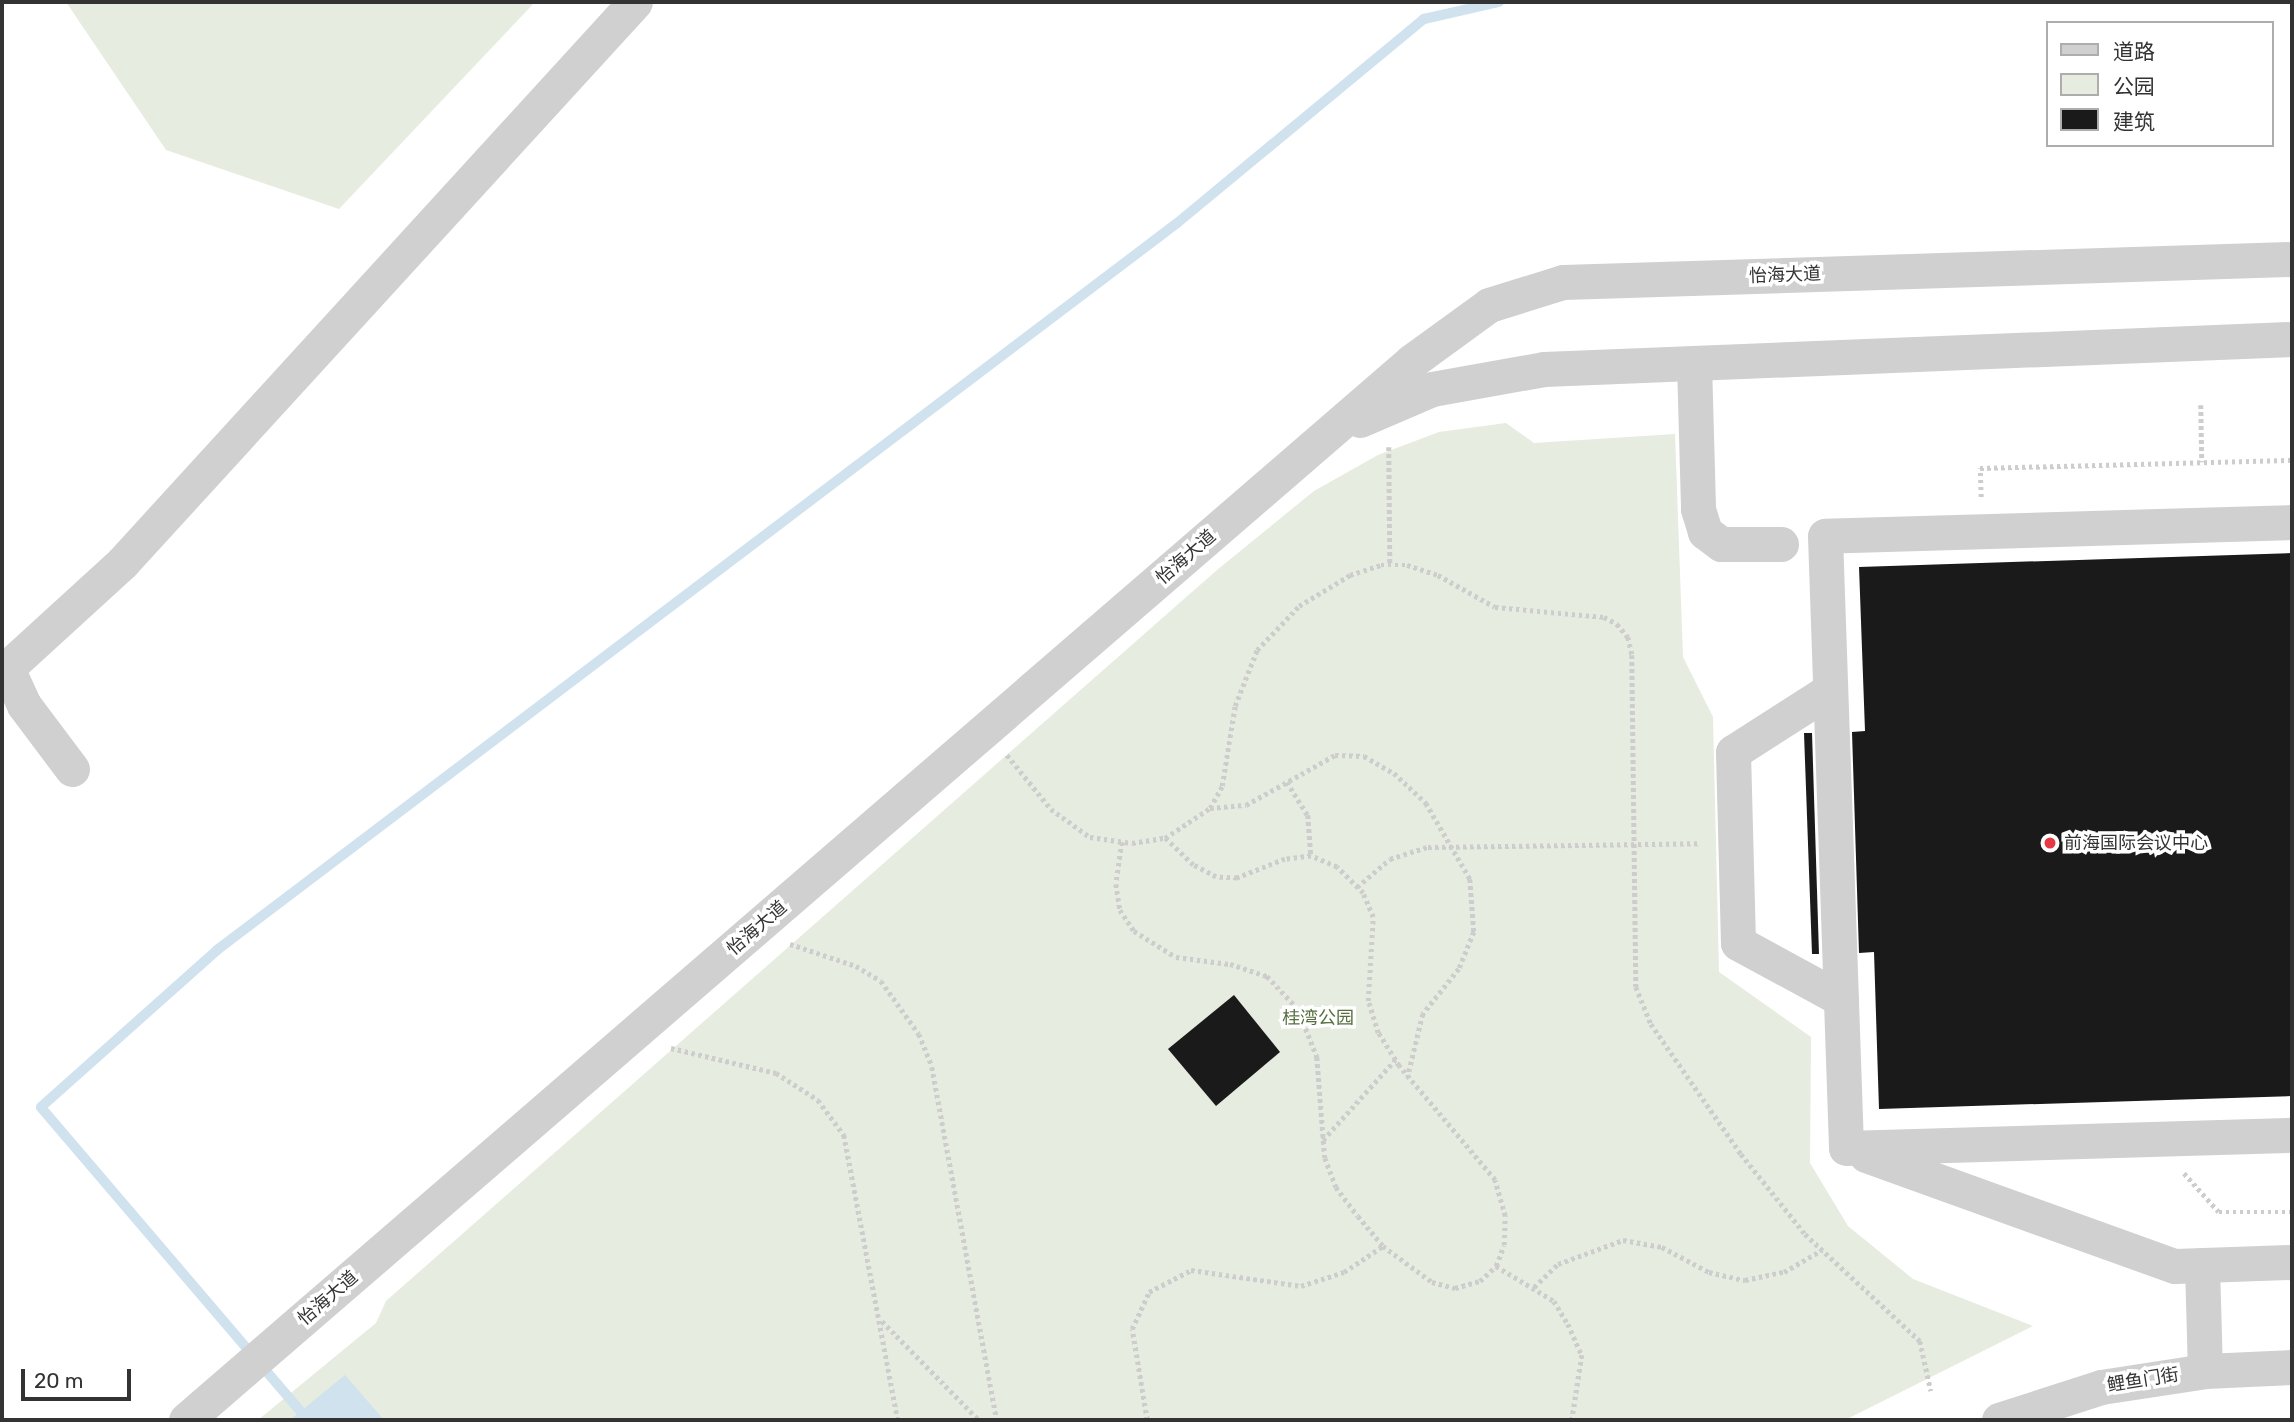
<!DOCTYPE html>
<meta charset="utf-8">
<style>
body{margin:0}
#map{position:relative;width:2294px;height:1422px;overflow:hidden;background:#fff;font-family:Rubik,"Noto Sans SC",sans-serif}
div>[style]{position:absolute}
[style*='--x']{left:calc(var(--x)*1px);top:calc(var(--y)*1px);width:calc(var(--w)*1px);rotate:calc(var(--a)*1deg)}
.green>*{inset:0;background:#e6ecdf}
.water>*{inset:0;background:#cfe2ee}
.stream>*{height:10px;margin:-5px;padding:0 5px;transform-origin:5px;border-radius:5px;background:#cfe2ee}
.building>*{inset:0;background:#1a1a1a}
.path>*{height:4.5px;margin-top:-2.25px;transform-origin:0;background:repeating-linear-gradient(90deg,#cdcdcd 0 3.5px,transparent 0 7px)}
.minor>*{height:35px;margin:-17.5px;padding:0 17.5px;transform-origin:17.5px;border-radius:17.5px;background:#d0d0d0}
.dots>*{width:19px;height:19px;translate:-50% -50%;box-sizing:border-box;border:4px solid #fff;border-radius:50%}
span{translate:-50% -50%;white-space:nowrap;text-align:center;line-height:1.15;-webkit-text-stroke:7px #fff;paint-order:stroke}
.street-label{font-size:18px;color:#333}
.poi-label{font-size:18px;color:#333}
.left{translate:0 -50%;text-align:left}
.park-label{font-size:18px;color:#56703f}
.frame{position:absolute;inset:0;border:4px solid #333;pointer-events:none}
.legend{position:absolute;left:2046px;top:21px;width:228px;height:126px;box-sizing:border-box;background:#fff;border:2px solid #adadad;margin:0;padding:9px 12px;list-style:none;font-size:21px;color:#333}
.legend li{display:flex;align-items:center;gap:14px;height:35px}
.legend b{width:35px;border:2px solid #adadad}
.scale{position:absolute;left:21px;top:1369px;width:110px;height:32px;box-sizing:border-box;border:4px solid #333;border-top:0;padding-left:9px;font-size:21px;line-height:24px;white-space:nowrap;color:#333;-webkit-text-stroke:5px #fff;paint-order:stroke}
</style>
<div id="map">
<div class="green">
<div style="clip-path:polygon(66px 2px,535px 2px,339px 209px,166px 150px)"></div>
<div style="clip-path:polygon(1506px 423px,1534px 443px,1675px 434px,1683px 657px,1713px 717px,1719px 972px,1811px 1037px,1810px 1163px,1848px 1226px,1913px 1279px,2033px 1326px,1845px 1420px,258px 1420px,376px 1323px,386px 1301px,1217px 570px,1314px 491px,1378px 455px,1439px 432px)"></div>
</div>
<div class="water">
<div style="clip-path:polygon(345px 1375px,384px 1420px,290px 1420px)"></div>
</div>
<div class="stream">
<div style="--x:308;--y:1420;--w:411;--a:-130.5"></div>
<div style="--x:41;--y:1107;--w:236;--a:-41.7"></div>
<div style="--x:217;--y:950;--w:1203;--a:-37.13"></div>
<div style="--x:1176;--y:224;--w:322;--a:-39.6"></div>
<div style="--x:1424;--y:19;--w:77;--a:-12.8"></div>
</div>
<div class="building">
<div style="clip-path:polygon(2292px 553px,2292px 1096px,1879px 1109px,1874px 952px,1859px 953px,1852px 732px,1865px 731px,1859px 567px)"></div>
<div style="clip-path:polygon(1804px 733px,1812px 733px,1819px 954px,1812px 954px)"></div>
<div style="clip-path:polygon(1234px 995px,1280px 1052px,1216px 1106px,1168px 1049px)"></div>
</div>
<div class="path">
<div style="--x:2201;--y:405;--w:57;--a:89"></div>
<div style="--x:1389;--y:447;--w:118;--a:89.5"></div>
<div style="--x:1981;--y:497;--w:29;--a:-92"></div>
<div style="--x:1980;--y:468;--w:312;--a:-1.5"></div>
<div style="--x:1007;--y:755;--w:70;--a:50.8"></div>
<div style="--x:1051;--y:809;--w:48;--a:35.7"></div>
<div style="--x:1090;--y:837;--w:42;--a:8.1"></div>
<div style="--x:1132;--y:843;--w:33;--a:-9"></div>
<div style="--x:1165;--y:838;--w:54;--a:-33.7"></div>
<div style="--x:1210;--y:808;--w:25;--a:-61"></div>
<div style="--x:1222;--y:786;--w:81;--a:-80.8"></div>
<div style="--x:1235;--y:706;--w:60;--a:-68.6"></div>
<div style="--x:1257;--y:650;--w:61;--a:-46.3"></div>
<div style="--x:1299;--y:606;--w:60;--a:-31.3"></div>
<div style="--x:1350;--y:575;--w:33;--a:-18"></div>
<div style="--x:1381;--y:565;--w:26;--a:0"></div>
<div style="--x:1407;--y:565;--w:33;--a:18"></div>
<div style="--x:1438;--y:575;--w:65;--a:29.3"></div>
<div style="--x:1495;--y:607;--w:109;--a:5.2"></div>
<div style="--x:1604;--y:617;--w:15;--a:28"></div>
<div style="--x:1617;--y:624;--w:17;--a:50"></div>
<div style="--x:1628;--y:637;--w:18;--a:77"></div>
<div style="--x:1632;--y:655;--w:332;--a:89.3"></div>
<div style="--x:1636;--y:987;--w:40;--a:68"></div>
<div style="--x:1651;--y:1024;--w:158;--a:55.3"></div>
<div style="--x:1741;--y:1154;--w:102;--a:51.3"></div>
<div style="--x:1805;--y:1234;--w:157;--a:42.9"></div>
<div style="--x:1920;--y:1341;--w:51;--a:77.6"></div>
<div style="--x:1287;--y:782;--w:39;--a:58"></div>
<div style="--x:1308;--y:815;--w:41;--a:85.8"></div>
<div style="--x:1210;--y:808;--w:36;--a:-5"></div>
<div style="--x:1246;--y:805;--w:102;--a:-29.3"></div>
<div style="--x:1335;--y:755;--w:29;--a:2"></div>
<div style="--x:1364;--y:756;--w:34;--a:30"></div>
<div style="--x:1394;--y:773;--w:44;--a:43.2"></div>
<div style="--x:1426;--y:803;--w:88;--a:59.9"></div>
<div style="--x:1470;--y:879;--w:53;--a:85.7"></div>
<div style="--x:1474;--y:932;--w:40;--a:112"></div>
<div style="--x:1459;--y:969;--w:58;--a:128.7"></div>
<div style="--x:1423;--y:1014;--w:64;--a:103.6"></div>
<div style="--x:1122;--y:842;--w:42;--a:98.1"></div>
<div style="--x:1116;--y:884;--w:26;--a:81"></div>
<div style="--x:1120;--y:910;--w:25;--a:56"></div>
<div style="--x:1134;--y:931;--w:49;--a:31.8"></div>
<div style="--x:1176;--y:957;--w:54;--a:7.4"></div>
<div style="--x:1230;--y:964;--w:39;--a:18"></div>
<div style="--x:1267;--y:976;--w:45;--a:46.8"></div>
<div style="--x:1298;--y:1009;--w:52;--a:68.4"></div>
<div style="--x:1317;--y:1057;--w:101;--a:85.5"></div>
<div style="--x:1325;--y:1158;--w:31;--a:69"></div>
<div style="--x:1336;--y:1187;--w:36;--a:53"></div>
<div style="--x:1358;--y:1216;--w:39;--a:50"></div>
<div style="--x:1383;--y:1246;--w:61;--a:36.3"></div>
<div style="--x:1432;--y:1282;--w:24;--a:15"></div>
<div style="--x:1455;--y:1288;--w:26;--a:-16"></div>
<div style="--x:1480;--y:1281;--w:22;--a:-43"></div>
<div style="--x:1496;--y:1266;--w:22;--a:-69"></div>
<div style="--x:1504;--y:1245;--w:29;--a:-88"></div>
<div style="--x:1505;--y:1216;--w:37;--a:-106"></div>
<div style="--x:1495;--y:1180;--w:149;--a:-130.1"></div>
<div style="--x:1399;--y:1066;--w:39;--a:-122"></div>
<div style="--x:1378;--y:1033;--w:34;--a:-107"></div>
<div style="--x:1368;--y:1001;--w:84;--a:-86.6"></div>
<div style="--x:1373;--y:917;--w:26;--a:-113"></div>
<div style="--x:1363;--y:893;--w:37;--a:-135"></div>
<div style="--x:1337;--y:867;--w:28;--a:-157"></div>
<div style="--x:1311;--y:856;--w:26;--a:173"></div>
<div style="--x:1285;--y:859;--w:52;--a:158.4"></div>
<div style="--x:1237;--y:878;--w:21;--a:-177"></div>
<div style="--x:1216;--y:877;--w:26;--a:-152"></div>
<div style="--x:1193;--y:865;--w:39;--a:-136"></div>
<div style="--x:1357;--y:887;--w:43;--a:-40.3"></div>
<div style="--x:1390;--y:859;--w:40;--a:-18"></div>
<div style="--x:1428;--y:847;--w:271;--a:-0.8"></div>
<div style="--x:790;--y:944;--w:70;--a:18.4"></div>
<div style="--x:856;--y:966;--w:29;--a:31"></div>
<div style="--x:881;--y:981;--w:65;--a:54.4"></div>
<div style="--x:919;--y:1034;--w:35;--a:68"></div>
<div style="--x:932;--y:1067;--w:359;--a:79.6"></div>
<div style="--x:671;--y:1048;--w:108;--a:13.4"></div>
<div style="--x:776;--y:1073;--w:50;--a:32.7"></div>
<div style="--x:818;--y:1100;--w:44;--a:53.4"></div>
<div style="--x:844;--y:1135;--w:290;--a:79.3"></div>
<div style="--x:1323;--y:1140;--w:108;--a:-48"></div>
<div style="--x:2184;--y:1173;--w:52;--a:48.1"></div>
<div style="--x:2219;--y:1212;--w:73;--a:0"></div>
<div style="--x:1496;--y:1266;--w:68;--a:31.1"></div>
<div style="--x:1554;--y:1301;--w:27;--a:59"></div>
<div style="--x:1568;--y:1324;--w:34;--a:66"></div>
<div style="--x:1582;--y:1355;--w:66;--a:98.7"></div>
<div style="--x:1534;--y:1287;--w:33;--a:-44"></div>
<div style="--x:1558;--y:1264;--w:69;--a:-20.3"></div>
<div style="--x:1623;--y:1240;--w:40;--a:10"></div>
<div style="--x:1662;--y:1247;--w:53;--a:28"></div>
<div style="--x:1709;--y:1272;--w:37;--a:13"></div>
<div style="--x:1745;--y:1280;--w:40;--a:-12"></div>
<div style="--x:1784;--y:1272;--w:44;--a:-30.1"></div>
<div style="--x:882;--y:1321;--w:139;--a:45.6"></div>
<div style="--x:1147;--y:1420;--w:92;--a:-99.4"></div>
<div style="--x:1132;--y:1329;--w:41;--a:-65.3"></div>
<div style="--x:1149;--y:1292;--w:47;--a:-27.6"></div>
<div style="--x:1191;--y:1270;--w:111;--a:8.3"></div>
<div style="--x:1301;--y:1286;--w:45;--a:-18"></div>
<div style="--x:1344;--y:1272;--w:47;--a:-33.7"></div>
</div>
<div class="minor">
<div style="--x:1694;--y:363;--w:146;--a:88.4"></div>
<div style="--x:1698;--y:509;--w:24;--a:73"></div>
<div style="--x:1705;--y:532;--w:20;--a:37"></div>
<div style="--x:1721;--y:544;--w:60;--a:0"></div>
<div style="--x:1360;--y:420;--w:78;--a:-23.3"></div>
<div style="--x:1432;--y:389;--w:114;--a:-10.1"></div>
<div style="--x:1544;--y:369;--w:749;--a:-2.3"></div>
<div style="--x:2292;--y:522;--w:467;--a:178.3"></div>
<div style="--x:1825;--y:536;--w:612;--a:88.03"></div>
<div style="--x:1846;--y:1148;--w:446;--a:-1.7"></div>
<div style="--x:1830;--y:690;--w:115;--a:147.4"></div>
<div style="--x:1733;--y:752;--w:191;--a:88.5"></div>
<div style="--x:1738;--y:943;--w:117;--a:28.5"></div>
<div style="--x:72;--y:769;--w:80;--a:-126.9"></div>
<div style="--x:24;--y:705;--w:41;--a:-114.7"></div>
<div style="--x:7;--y:668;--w:156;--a:-42.4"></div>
<div style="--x:122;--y:563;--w:760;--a:-47.56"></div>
<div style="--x:1866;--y:1155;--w:328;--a:19.8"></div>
<div style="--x:2175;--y:1266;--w:117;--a:-2"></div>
<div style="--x:2202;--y:1265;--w:106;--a:88.4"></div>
<div style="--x:186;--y:1420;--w:1620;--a:-40.82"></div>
<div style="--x:1412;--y:361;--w:95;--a:-36"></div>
<div style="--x:1489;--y:305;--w:77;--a:-17.3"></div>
<div style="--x:1563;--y:282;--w:729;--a:-1.81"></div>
<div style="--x:1999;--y:1420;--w:107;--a:-17.9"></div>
<div style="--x:2101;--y:1387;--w:105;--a:-8.7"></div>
<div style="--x:2205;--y:1371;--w:87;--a:-2.6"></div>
</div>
<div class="dots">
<div style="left:2050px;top:843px;background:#e63946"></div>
</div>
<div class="street-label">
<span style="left:1785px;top:275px;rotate:-2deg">怡海大道</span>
<span style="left:1186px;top:557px;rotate:-41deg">怡海大道</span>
<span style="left:757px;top:928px;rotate:-41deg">怡海大道</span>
<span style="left:328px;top:1298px;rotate:-41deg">怡海大道</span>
<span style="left:2143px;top:1380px;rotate:-9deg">鲤鱼门街</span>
</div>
<div class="poi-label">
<span class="left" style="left:2064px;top:843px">前海国际会议中心</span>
</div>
<div class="park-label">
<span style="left:1318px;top:1018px">桂湾公园</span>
</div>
<div class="frame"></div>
<ul class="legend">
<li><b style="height:9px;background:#d0d0d0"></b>道路</li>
<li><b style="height:19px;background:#e6ecdf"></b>公园</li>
<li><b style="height:19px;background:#1a1a1a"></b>建筑</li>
</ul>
<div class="scale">20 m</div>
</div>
